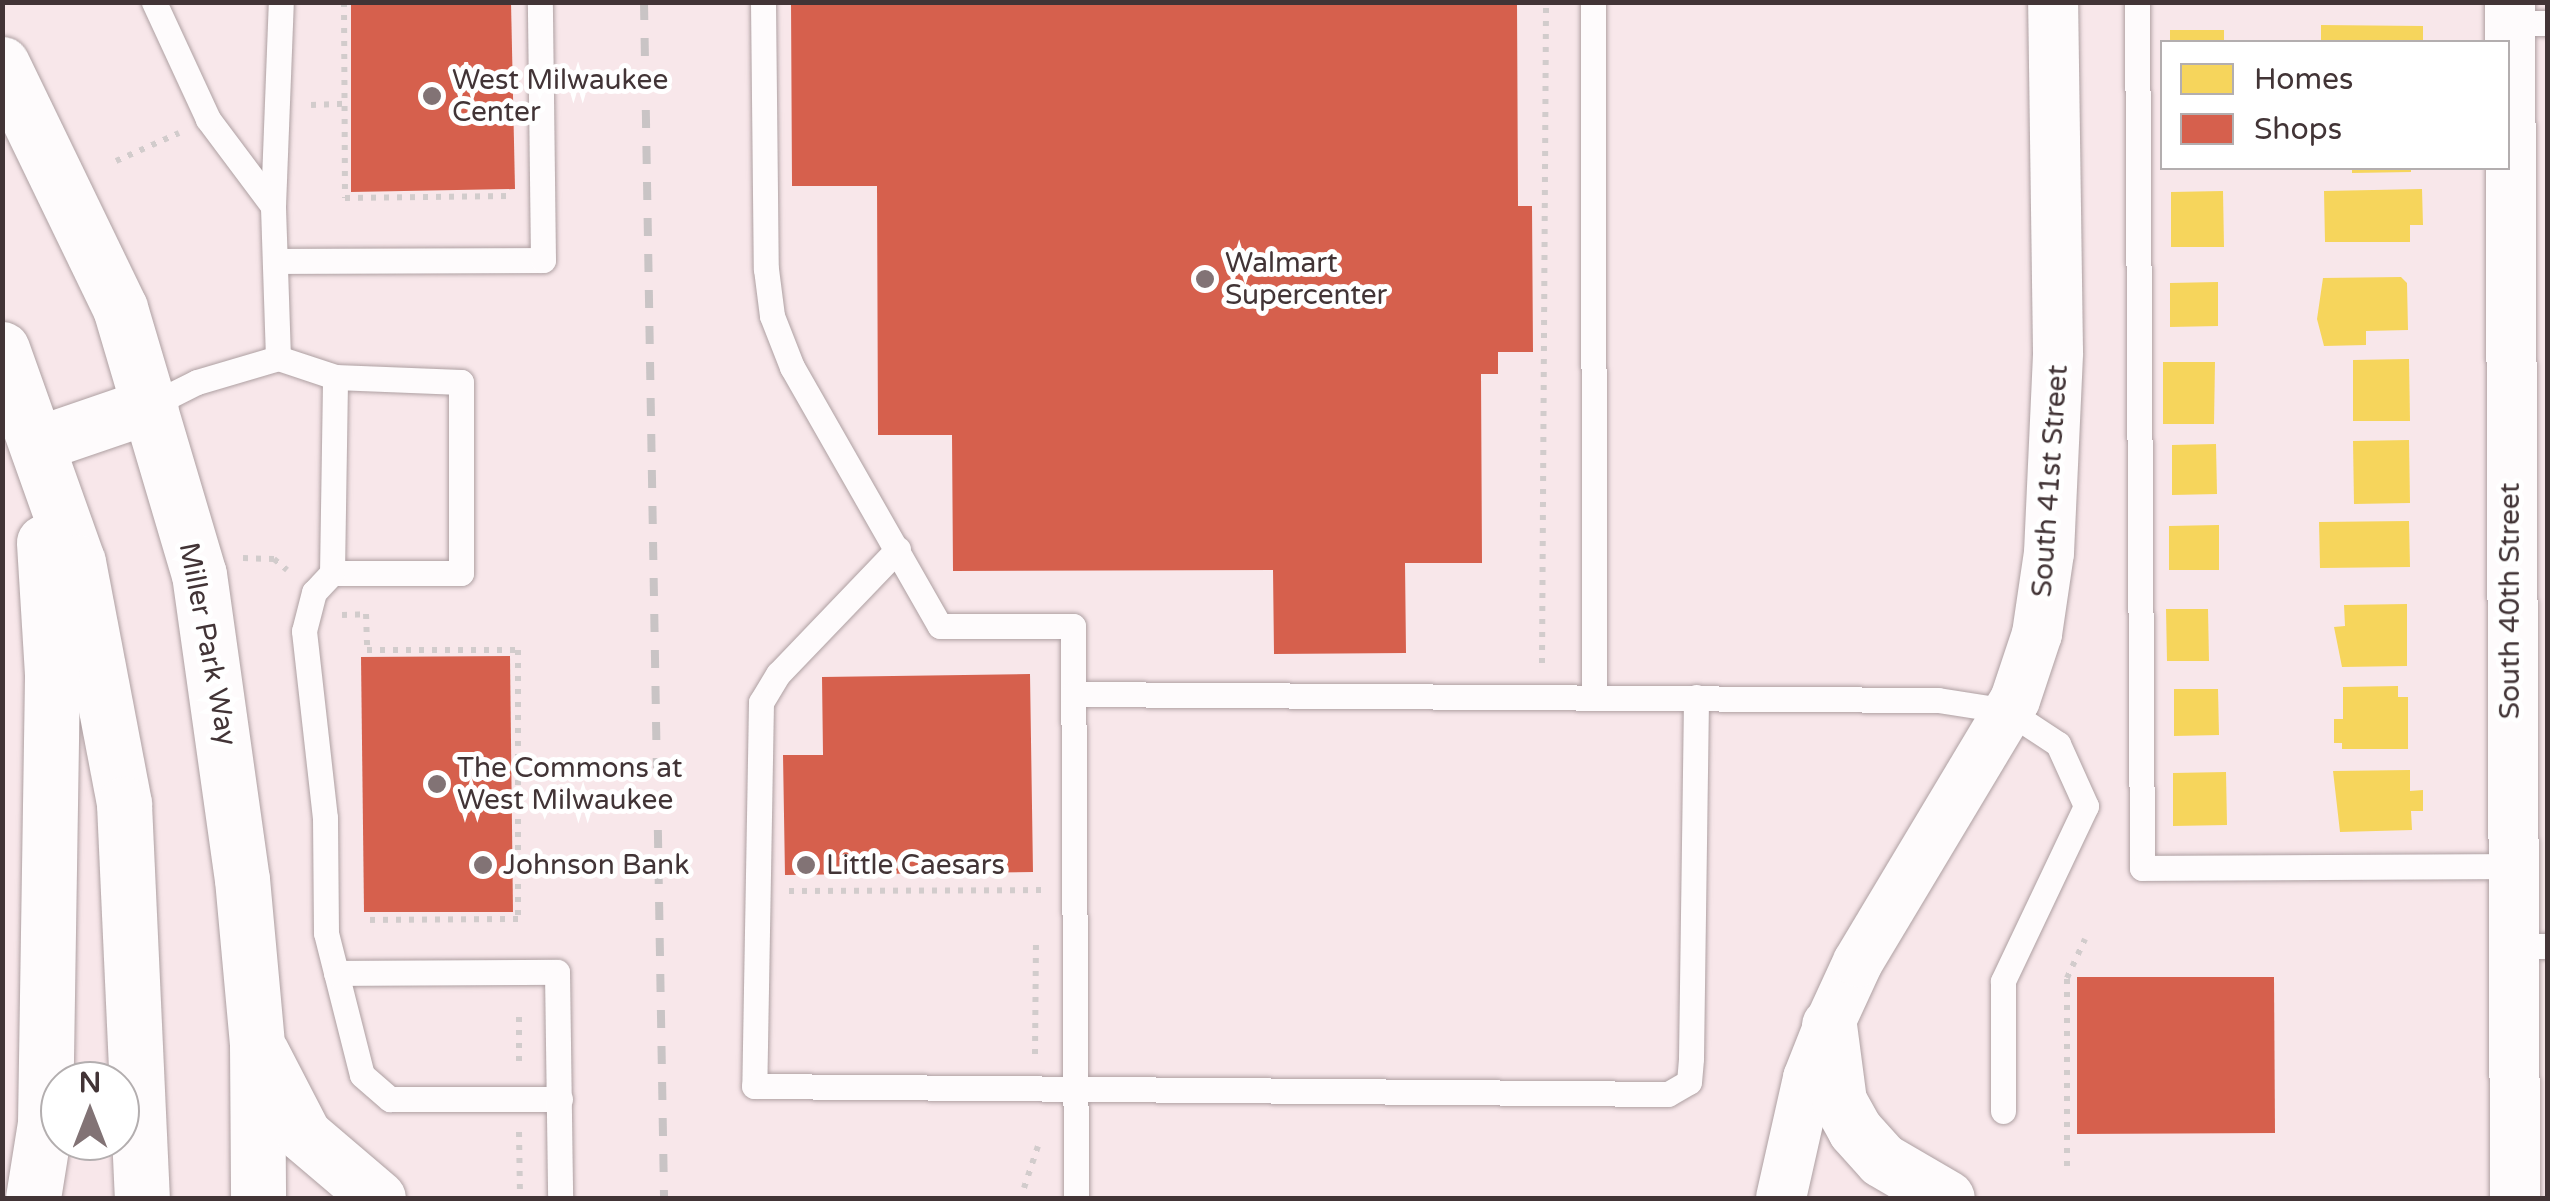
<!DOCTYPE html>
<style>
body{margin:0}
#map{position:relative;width:2550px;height:1201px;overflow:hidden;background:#f8e7ea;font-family:"Varela Round",sans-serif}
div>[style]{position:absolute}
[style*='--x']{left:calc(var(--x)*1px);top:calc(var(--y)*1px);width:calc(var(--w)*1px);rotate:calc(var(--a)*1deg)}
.homes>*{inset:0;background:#f6d55c}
.shops>*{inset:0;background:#d6604d}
.path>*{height:6px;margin-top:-3px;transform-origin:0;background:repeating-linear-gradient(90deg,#d2cccc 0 5px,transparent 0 13px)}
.roads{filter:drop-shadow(0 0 2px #aea0a2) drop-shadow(0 0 2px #aea0a2)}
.lane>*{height:25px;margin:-12.5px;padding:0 12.5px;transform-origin:12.5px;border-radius:12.5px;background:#fefbfc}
.street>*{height:50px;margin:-25px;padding:0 25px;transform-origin:25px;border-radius:25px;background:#fefbfc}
.secondary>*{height:55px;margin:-27.5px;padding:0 27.5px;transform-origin:27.5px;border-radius:27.5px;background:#fefbfc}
.rail>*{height:8px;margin-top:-4px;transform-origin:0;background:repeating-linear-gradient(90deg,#c9c4c5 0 18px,transparent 0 36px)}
.dots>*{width:28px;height:28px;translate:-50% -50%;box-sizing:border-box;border:5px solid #fff;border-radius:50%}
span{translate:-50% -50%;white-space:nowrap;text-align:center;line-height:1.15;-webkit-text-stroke:10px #fff;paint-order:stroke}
.poi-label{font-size:28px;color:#423436}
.left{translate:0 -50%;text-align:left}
.street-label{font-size:28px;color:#423436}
.frame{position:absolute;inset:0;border:5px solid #423436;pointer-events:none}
.legend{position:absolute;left:2160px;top:40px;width:350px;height:130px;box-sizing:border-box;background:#fff;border:2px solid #b3aeaf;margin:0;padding:12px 18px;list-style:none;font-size:30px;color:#423436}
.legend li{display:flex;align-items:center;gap:20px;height:50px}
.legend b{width:50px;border:2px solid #b3aeaf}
.north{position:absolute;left:40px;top:1061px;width:100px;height:100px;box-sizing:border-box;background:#fff;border:2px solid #b3aeaf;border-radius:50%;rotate:0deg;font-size:28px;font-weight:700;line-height:40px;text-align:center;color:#423436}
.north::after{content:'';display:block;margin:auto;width:35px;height:45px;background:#827375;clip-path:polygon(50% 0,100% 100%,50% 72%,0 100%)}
</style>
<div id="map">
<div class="homes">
<div style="clip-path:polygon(2321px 25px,2423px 26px,2423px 42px,2321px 42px)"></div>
<div style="clip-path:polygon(2170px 30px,2224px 30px,2224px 42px,2170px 42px)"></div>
<div style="clip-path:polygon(2352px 168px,2411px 168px,2411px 172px,2352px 173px)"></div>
<div style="clip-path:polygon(2422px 189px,2423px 225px,2410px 225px,2410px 242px,2325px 242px,2324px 191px)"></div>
<div style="clip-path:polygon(2223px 191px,2224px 247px,2171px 247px,2171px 192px)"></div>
<div style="clip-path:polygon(2401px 277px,2407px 283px,2408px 330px,2366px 331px,2366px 345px,2324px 346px,2317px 319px,2323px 278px)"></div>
<div style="clip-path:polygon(2218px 282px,2218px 326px,2170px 327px,2170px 283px)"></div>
<div style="clip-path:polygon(2409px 359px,2410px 421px,2353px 421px,2353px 360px)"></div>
<div style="clip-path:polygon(2163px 362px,2215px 362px,2214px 424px,2163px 424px)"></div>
<div style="clip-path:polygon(2409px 440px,2410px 503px,2354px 504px,2353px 441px)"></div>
<div style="clip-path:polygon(2216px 444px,2217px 494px,2172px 495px,2172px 445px)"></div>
<div style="clip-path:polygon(2409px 521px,2410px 567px,2320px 568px,2319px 522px)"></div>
<div style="clip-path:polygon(2219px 525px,2219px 570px,2169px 570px,2169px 526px)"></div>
<div style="clip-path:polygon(2407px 604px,2407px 666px,2342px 667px,2334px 627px,2345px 626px,2344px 605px)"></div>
<div style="clip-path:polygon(2166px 609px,2208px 609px,2209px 661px,2167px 661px)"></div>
<div style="clip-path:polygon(2398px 686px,2398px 697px,2408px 697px,2408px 749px,2342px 749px,2342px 743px,2334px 743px,2334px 719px,2343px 719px,2343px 687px)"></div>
<div style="clip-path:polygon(2174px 689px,2218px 689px,2219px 735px,2174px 736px)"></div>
<div style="clip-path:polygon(2410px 770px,2410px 791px,2423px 790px,2423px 811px,2411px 811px,2412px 830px,2340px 832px,2333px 771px)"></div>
<div style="clip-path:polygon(2226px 772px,2227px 825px,2173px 826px,2173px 773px)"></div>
</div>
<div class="shops">
<div style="clip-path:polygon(351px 2px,511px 2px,515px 189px,351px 192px)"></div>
<div style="clip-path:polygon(791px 2px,1517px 2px,1518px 206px,1532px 206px,1533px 352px,1498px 352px,1498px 374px,1481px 374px,1482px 563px,1405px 563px,1406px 653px,1274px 654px,1273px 570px,953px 571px,952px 435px,878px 435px,877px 186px,792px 186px)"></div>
<div style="clip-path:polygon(510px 656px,513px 912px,364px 912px,361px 657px)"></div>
<div style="clip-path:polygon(1030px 674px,1033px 872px,785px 875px,783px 755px,823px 755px,822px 677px)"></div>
<div style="clip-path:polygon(2077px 977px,2274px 977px,2275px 1133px,2077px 1134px)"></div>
</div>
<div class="path">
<div style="--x:344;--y:2;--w:196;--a:89.7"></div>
<div style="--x:345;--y:198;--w:164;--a:-0.7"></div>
<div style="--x:311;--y:105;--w:34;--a:-2"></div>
<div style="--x:116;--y:161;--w:69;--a:-24"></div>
<div style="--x:243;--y:558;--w:31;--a:2"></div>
<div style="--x:274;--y:559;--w:17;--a:40"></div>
<div style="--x:342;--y:615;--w:24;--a:-2"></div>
<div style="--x:366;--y:614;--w:36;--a:88"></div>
<div style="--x:367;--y:650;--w:151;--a:0"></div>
<div style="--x:518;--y:650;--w:269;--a:90"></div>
<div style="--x:518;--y:919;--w:156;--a:179.6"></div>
<div style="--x:1542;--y:663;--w:661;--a:-89.65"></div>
<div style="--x:789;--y:891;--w:252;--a:-0.2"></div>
<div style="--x:519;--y:1017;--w:47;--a:90"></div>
<div style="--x:1035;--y:1054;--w:112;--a:-89.5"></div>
<div style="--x:519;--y:1132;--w:63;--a:89.1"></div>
<div style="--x:2067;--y:1166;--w:188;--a:-90"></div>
<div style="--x:2067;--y:978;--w:43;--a:-65.2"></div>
<div style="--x:1024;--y:1188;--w:44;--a:-71.6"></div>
</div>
<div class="roads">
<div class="lane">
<div style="--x:763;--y:2;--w:267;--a:89.4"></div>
<div style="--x:766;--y:269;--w:47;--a:82.7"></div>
<div style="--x:772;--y:316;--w:55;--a:68.6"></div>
<div style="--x:792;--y:367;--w:298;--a:60.3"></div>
<div style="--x:940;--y:626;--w:133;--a:0"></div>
<div style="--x:1073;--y:626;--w:572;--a:89.7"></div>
<div style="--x:1593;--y:2;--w:694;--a:89.92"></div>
<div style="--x:2137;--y:2;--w:866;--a:89.67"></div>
<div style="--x:2142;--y:868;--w:367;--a:-0.3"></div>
<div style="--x:2510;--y:23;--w:38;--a:0"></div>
<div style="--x:273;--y:206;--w:204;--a:-87.8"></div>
<div style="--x:277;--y:261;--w:266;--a:-0.2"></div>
<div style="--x:543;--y:260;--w:258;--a:-90.7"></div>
<div style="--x:278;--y:358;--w:60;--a:18.4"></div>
<div style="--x:335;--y:377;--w:126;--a:2.3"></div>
<div style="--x:461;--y:382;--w:191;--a:90"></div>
<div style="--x:461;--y:573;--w:129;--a:180"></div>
<div style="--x:332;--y:573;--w:196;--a:-89.1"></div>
<div style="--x:151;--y:405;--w:51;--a:-26.6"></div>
<div style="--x:197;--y:382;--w:84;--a:-16.5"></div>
<div style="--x:278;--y:358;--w:152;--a:-91.9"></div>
<div style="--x:273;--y:206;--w:109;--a:-126.8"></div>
<div style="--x:208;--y:119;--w:129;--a:-114.8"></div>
<div style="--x:898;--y:549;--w:173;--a:133.8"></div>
<div style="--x:778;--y:674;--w:33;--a:121"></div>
<div style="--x:761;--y:702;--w:384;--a:91"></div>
<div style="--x:754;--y:1086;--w:914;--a:0.5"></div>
<div style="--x:1668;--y:1094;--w:24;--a:-30"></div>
<div style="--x:1689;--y:1082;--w:24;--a:-85"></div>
<div style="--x:1691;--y:1058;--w:361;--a:-89.2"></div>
<div style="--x:332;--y:573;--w:26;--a:133"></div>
<div style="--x:314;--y:592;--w:40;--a:104.4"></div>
<div style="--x:304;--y:631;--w:188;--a:83.6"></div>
<div style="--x:325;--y:818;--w:115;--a:89.5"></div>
<div style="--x:326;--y:933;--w:146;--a:75.8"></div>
<div style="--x:362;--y:1075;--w:37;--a:41"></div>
<div style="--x:390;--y:1099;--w:170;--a:0"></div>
<div style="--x:1073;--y:694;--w:865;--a:0.4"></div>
<div style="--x:1938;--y:700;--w:71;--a:8.9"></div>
<div style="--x:2008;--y:711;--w:60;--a:33.4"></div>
<div style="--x:2058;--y:744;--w:68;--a:65.7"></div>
<div style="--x:2086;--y:806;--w:194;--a:115.4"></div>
<div style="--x:2003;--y:981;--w:130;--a:90"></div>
<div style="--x:2510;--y:946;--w:38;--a:0"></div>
<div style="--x:336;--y:973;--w:221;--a:-0.3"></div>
<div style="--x:557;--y:972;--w:226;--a:89.2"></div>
</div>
<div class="street">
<div style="--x:2510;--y:2;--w:1196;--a:89.76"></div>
<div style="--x:1781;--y:1198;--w:123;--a:-77.3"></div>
<div style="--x:1808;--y:1078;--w:57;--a:-68.4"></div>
<div style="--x:1829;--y:1025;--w:69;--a:-65.3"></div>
<div style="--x:1858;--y:962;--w:305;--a:-59.1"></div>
<div style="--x:2015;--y:700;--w:70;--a:-71.6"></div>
<div style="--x:2037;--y:634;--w:82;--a:-81.6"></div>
<div style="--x:2049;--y:553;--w:201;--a:-87.4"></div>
<div style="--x:2058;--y:352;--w:350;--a:-90.8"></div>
</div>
<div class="secondary">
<div style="--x:2;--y:64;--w:271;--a:64.2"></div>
<div style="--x:120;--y:308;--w:277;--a:73.5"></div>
<div style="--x:199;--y:574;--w:308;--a:82"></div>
<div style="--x:242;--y:879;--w:167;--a:84.8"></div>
<div style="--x:257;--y:1045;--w:153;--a:89.6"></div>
<div style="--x:2;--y:349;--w:226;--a:70.4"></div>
<div style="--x:78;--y:562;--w:246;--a:79.2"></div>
<div style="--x:124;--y:804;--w:394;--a:87.4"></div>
<div style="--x:37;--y:444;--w:120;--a:-18.9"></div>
<div style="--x:1829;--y:1025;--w:77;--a:82.5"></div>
<div style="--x:1839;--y:1101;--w:33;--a:61"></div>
<div style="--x:1855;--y:1130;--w:40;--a:48"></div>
<div style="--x:1882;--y:1160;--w:75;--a:30.3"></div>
<div style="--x:261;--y:1052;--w:93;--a:62.6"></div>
<div style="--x:304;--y:1135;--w:97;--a:40.4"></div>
<div style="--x:33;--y:1198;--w:76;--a:-80.9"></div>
<div style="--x:45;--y:1123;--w:449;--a:-89.1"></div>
<div style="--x:52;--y:674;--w:132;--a:-93.5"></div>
</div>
</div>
<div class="rail">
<div style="--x:644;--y:2;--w:1196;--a:89.04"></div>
</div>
<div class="dots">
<div style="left:432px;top:96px;background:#827375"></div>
<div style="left:1205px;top:279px;background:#827375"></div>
<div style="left:437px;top:784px;background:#827375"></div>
<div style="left:483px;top:865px;background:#827375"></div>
<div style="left:806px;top:865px;background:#827375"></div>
</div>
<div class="poi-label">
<span class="left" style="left:452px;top:96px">West Milwaukee<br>Center</span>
<span class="left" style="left:1225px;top:279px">Walmart<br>Supercenter</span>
<span class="left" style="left:457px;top:784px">The Commons at<br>West Milwaukee</span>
<span class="left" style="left:503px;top:865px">Johnson Bank</span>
<span class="left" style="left:826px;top:865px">Little Caesars</span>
</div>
<div class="street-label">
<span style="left:2050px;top:481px;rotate:-86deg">South 41st Street</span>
<span style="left:2510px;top:601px;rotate:-90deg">South 40th Street</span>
<span style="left:208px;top:644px;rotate:79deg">Miller Park Way</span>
</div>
<div class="frame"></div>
<ul class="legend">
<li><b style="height:28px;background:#f6d55c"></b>Homes</li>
<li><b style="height:28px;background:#d6604d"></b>Shops</li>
</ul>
<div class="north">N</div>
</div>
